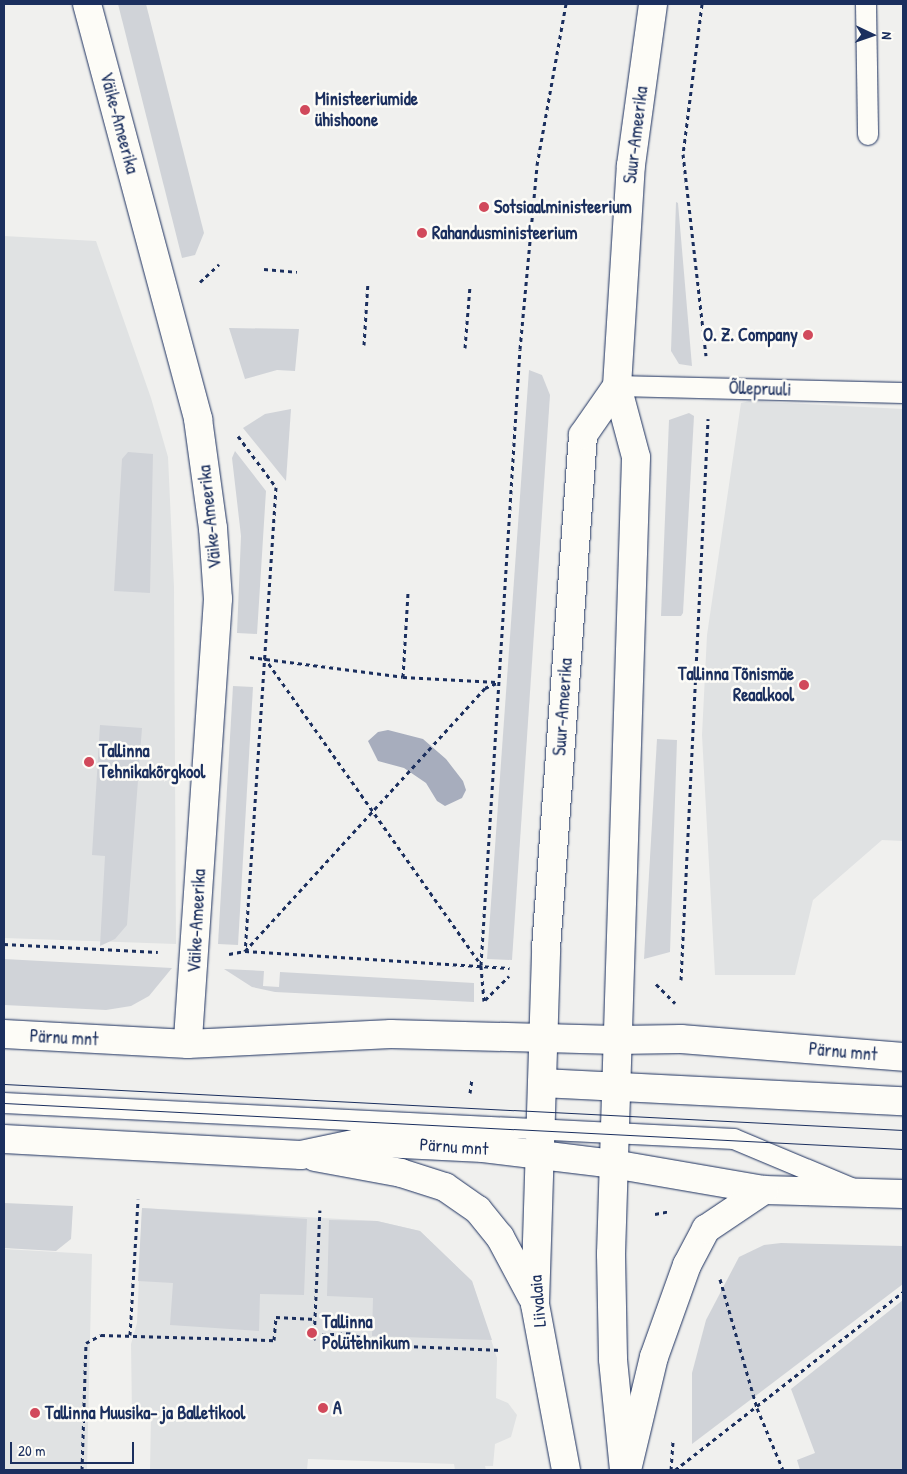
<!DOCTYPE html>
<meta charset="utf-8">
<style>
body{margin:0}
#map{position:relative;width:907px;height:1474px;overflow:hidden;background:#f0f0ee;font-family:"Patrick Hand",sans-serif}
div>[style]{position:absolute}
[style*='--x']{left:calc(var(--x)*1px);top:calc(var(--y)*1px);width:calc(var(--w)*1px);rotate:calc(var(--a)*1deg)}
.built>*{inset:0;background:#e0e2e3}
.green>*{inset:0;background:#d0d3d8}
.water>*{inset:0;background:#a7adbd}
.path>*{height:3px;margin-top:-1.5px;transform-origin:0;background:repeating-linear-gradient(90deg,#1b2f5e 0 4px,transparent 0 8px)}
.roads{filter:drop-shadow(0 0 1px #1b2f5e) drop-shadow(0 0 1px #1b2f5e)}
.lane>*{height:20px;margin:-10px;padding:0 10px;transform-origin:10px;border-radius:10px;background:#fdfcf7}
.street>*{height:28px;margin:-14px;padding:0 14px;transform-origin:14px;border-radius:14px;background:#fdfcf7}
.secondary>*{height:28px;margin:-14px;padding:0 14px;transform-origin:14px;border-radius:14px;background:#fdfcf7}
.primary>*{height:28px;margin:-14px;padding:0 14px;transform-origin:14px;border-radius:14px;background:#fdfcf7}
.tram>*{height:1px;margin:-0.5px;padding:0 0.5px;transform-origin:0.5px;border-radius:0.5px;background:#1b2f5e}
.dots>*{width:14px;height:14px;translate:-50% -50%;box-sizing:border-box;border:2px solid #fdfcf7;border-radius:50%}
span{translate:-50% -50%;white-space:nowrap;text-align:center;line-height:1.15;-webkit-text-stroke:5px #fdfcf7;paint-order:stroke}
.poi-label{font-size:18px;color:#1b2f5e;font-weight:700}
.left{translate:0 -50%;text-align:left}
.right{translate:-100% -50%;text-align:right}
.street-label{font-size:18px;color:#1b2f5e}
.frame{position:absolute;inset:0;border:5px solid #1b2f5e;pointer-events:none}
.north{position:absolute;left:847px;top:10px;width:50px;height:50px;-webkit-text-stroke:4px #fdfcf7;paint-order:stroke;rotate:93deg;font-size:14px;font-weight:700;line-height:20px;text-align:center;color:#1b2f5e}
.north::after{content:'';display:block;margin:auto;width:18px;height:22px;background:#1b2f5e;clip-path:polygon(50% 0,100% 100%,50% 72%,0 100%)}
.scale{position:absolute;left:10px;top:1442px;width:124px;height:22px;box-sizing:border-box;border:2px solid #1b2f5e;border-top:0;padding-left:6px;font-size:15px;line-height:18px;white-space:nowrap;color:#1b2f5e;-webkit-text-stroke:4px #fdfcf7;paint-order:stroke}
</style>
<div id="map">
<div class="built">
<div style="clip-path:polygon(4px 236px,96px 241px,151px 398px,168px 457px,174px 587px,176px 944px,4px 938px)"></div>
<div style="clip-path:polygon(750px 401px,903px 409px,903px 841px,882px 840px,813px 900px,795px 975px,715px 975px,702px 735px,707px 635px,741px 403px)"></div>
<div style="clip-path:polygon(142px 1208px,377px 1221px,420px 1231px,472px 1281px,497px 1358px,496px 1398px,508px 1403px,517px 1415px,511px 1437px,495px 1444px,493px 1466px,485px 1466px,486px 1470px,455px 1470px,454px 1464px,308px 1459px,307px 1470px,150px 1470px,151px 1416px,132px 1415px,131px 1344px,137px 1323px)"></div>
<div style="clip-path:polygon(4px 1249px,92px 1254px,87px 1470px,4px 1470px)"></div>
</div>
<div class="green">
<div style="clip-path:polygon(118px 4px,146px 4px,204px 233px,195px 255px,182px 258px)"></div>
<div style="clip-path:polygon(676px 202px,678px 203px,692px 366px,679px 364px,671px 351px)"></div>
<div style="clip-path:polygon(229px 328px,299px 329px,295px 371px,277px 370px,245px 379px)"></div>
<div style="clip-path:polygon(529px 370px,542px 375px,550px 395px,512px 960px,487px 959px)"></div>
<div style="clip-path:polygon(291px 409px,286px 481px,243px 428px,265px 414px)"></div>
<div style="clip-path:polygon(689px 413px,694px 416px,683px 613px,681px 616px,661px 616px,669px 420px)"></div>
<div style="clip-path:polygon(235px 451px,266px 491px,257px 634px,237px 633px,241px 536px,232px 458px)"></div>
<div style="clip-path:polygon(128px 452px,153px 454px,150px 593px,114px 591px,122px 459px)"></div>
<div style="clip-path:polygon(233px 686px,253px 687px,238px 945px,218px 944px)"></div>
<div style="clip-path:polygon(100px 725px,142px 728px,127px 925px,115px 939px,100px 946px,105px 856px,92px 855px)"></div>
<div style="clip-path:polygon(657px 739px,677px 740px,670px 952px,644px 959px)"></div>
<div style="clip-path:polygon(4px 959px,172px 968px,149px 996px,131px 1006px,106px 1010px,4px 1005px)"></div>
<div style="clip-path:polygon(224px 969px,264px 971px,263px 986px,279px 987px,280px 972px,474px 983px,474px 1002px,275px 992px,252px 987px)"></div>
<div style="clip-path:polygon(4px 1203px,73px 1206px,71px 1239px,56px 1251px,4px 1248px)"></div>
<div style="clip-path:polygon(142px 1208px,307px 1219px,304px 1295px,260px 1294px,259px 1331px,170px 1325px,173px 1283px,138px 1281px)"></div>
<div style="clip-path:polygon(329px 1220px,377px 1221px,420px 1231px,472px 1281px,492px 1340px,372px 1336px,373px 1298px,327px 1296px)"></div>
<div style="clip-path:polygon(781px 1243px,903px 1246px,903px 1284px,692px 1444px,692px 1373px,706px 1320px,739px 1257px,764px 1245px)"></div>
<div style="clip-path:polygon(903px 1300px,903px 1470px,800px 1470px,797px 1460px,815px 1453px,791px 1389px)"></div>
</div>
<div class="water">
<div style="clip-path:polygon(388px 730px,423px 739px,446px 759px,463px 781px,466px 790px,462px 798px,445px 806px,437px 801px,426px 783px,404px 768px,378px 761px,368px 741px,378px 732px)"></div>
</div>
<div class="path">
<div style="--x:702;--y:4;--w:151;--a:97.2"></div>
<div style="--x:683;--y:154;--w:203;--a:83.5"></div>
<div style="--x:264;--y:269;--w:33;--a:5"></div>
<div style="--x:200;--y:282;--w:26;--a:-43"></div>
<div style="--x:364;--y:345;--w:63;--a:-86.4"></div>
<div style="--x:465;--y:348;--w:62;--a:-85.4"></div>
<div style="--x:238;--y:436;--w:64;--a:53.3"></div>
<div style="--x:276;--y:487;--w:465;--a:93.8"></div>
<div style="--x:250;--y:657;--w:154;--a:7.4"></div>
<div style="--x:403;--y:677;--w:94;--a:3"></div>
<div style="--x:264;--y:657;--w:377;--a:54.8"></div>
<div style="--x:403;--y:677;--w:84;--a:-86.6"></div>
<div style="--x:4;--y:944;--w:154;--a:3"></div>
<div style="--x:245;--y:951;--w:356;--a:-47.6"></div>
<div style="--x:485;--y:688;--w:15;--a:-23"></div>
<div style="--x:229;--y:954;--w:16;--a:-11"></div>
<div style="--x:245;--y:951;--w:265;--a:3.7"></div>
<div style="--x:681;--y:980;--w:562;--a:-87.24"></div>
<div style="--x:656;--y:984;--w:27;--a:45"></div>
<div style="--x:485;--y:1000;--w:34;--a:-45"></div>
<div style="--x:484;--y:1001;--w:36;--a:-95"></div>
<div style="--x:481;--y:965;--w:617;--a:-86.38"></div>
<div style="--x:520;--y:349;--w:185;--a:-84.7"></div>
<div style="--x:537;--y:165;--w:164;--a:-79.8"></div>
<div style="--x:470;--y:1093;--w:15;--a:-82"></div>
<div style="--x:655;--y:1214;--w:15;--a:-11"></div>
<div style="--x:720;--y:1279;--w:134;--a:74"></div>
<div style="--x:757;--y:1408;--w:67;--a:67.2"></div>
<div style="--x:130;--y:1335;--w:136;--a:-86.6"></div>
<div style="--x:314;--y:1335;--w:34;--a:-3"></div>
<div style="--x:348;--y:1333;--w:36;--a:19"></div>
<div style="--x:382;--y:1345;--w:120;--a:2.4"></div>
<div style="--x:314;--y:1340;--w:130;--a:-87.4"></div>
<div style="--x:82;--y:1470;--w:127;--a:-88.2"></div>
<div style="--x:86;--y:1343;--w:17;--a:-28"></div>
<div style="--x:101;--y:1335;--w:173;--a:1.7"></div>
<div style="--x:274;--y:1340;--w:23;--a:-85"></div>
<div style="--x:276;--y:1317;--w:39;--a:3"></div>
<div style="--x:671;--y:1470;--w:30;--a:-86"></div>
<div style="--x:675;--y:1470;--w:289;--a:-38"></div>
</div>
<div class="roads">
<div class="lane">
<div style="--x:866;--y:4;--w:131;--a:89.1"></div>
<div style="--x:617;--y:386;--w:286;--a:1.4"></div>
<div style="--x:4;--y:1103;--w:731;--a:2.82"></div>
<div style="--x:734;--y:1139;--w:127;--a:22.7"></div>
</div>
<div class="street">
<div style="--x:87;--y:4;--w:430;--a:75"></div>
<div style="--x:198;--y:419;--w:110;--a:82.2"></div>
<div style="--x:213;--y:528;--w:71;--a:86"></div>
<div style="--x:218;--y:599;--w:446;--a:93.9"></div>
</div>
<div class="secondary">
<div style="--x:616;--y:1040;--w:65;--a:-0.9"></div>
<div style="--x:681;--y:1039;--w:223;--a:4.6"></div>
<div style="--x:542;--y:1083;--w:361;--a:2.9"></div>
<div style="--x:613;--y:1164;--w:153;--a:9.8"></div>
<div style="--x:764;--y:1190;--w:139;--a:1.6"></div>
<div style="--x:627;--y:1470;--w:116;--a:-76.6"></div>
<div style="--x:654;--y:1357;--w:98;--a:-70.3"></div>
<div style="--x:687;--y:1265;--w:41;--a:-62.2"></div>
<div style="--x:706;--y:1229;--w:70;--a:-33.9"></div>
</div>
<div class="primary">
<div style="--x:4;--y:1034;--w:184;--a:3.1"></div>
<div style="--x:188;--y:1044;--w:203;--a:-2.8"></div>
<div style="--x:391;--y:1034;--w:225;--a:1.5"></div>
<div style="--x:4;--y:1139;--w:297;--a:3.1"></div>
<div style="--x:301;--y:1155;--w:62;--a:-12"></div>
<div style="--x:362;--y:1142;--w:121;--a:2.8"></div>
<div style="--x:483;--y:1148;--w:131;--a:7"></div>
<div style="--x:315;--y:1157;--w:87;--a:10.5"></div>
<div style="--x:401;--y:1173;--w:46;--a:17.7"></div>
<div style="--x:445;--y:1187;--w:40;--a:34.9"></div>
<div style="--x:478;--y:1210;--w:35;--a:51"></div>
<div style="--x:500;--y:1237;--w:68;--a:61.9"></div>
<div style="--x:566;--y:1470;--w:169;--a:-100.6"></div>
<div style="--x:535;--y:1304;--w:355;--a:-88.2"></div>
<div style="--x:546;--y:949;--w:515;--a:-85.88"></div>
<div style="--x:583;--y:435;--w:60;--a:-55.2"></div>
<div style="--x:624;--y:1470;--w:112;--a:-95.7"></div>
<div style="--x:613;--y:1359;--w:105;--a:-91.1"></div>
<div style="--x:611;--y:1254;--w:797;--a:-88.2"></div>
<div style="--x:636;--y:457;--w:73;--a:-105"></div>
<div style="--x:617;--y:386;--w:221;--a:-86.4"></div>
<div style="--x:631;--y:165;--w:162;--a:-82.2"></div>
</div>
</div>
<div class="tram">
<div style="--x:4;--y:1084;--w:900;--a:2.93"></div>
<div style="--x:4;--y:1103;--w:900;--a:2.93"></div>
</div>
<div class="dots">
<div style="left:305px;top:110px;background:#d1495b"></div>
<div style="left:484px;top:207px;background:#d1495b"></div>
<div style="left:422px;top:233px;background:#d1495b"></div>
<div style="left:808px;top:335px;background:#d1495b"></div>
<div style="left:804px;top:685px;background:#d1495b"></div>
<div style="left:89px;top:762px;background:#d1495b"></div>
<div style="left:312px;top:1333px;background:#d1495b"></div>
<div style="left:323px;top:1408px;background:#d1495b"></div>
<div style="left:35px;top:1413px;background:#d1495b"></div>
</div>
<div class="poi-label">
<span class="left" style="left:315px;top:110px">Ministeeriumide<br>ühishoone</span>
<span class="left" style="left:494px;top:207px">Sotsiaalministeerium</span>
<span class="left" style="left:432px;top:233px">Rahandusministeerium</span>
<span class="right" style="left:798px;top:335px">O. Z. Company</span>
<span class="right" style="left:794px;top:685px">Tallinna Tõnismäe<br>Reaalkool</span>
<span class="left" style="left:99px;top:762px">Tallinna<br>Tehnikakõrgkool</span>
<span class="left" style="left:322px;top:1333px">Tallinna<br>Polütehnikum</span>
<span class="left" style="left:333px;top:1408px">A</span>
<span class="left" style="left:45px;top:1413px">Tallinna Muusika- ja Balletikool</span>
</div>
<div class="street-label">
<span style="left:119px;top:123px;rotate:75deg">Väike-Ameerika</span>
<span style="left:636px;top:135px;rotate:-83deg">Suur-Ameerika</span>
<span style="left:760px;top:389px;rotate:2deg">Õllepruuli</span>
<span style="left:210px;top:517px;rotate:-96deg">Väike-Ameerika</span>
<span style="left:563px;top:707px;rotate:-86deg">Suur-Ameerika</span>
<span style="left:197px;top:921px;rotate:-87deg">Väike-Ameerika</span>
<span style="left:64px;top:1038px;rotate:3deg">Pärnu mnt</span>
<span style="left:843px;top:1052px;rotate:5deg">Pärnu mnt</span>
<span style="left:454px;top:1147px;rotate:4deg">Pärnu mnt</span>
<span style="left:538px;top:1301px;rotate:-95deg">Liivalaia</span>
</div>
<div class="frame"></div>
<div class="north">N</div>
<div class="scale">20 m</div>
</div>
